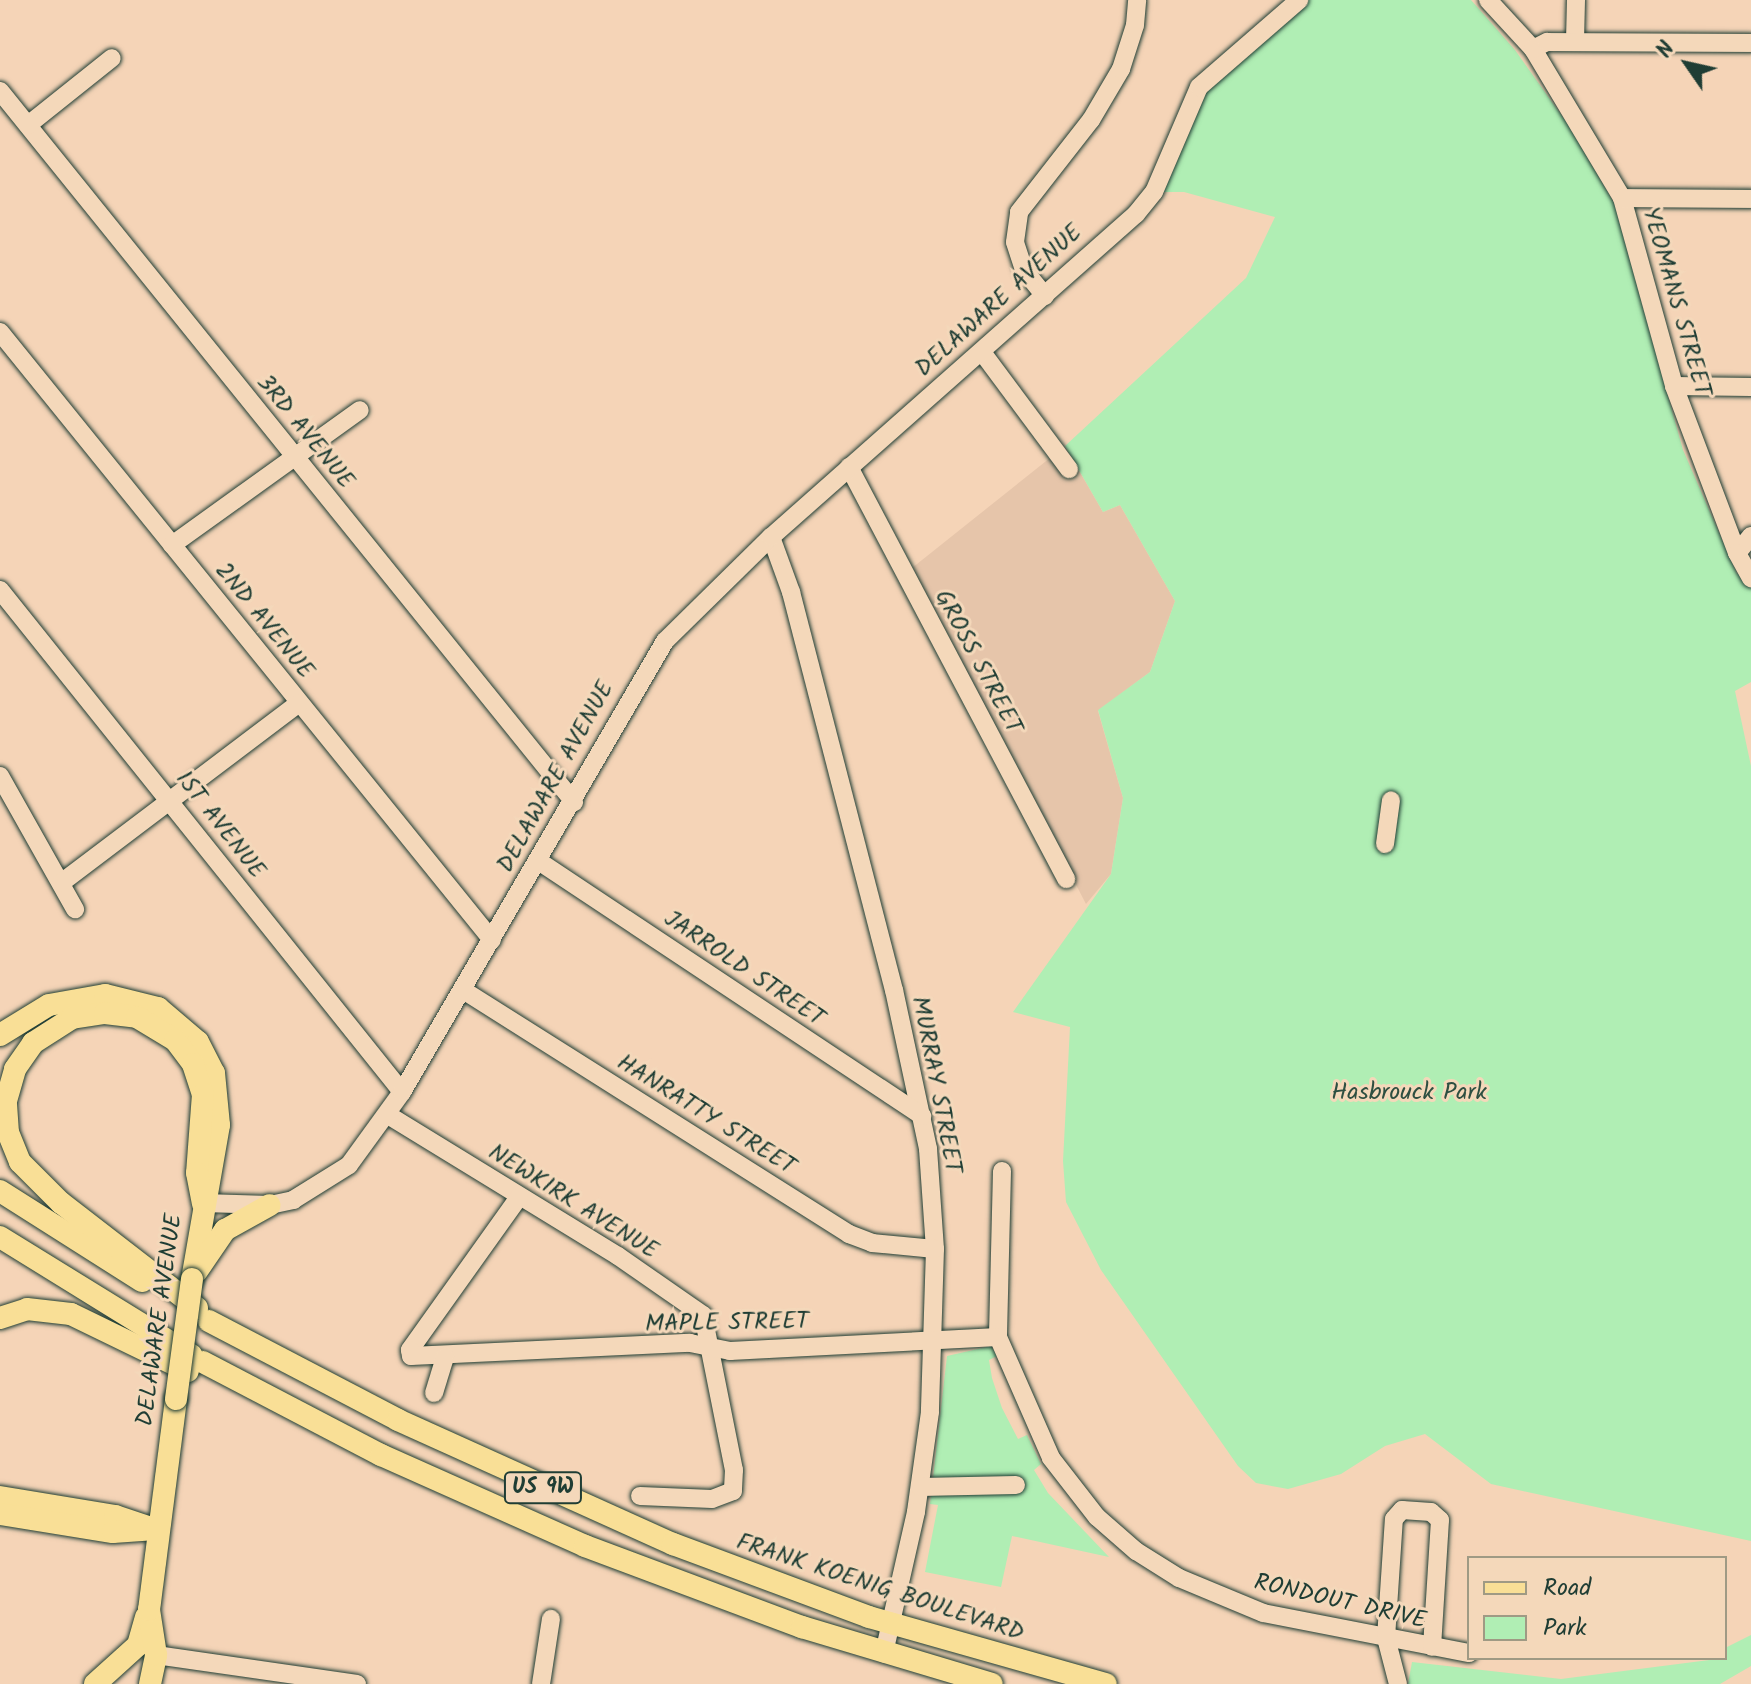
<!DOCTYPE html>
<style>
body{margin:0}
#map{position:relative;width:1751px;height:1684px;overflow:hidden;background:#f5d4b7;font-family:Kalam,sans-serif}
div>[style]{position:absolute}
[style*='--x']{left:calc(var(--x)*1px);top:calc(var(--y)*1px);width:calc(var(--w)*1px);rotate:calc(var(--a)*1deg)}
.built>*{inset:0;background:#e6c5aa}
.green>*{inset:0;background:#b0eeb4}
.roads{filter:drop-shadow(0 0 2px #1f3d34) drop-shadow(0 0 2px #1f3d34)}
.minor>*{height:18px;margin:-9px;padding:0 9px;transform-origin:9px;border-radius:9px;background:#f4d8ba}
.major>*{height:22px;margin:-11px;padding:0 11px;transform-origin:11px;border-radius:11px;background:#f9df96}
.bridges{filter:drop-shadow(0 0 2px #1f3d34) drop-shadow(0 0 2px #1f3d34)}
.major-bridge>*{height:22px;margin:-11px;padding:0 11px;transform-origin:11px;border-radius:11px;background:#f9df96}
span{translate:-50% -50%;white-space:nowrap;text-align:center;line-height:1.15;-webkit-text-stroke:6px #f4d8ba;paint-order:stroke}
.shield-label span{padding:2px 6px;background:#f4d8ba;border:2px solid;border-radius:6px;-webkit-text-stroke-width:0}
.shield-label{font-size:22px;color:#1f3d34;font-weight:700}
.street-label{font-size:24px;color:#1f3d34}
.park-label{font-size:24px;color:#2e4f41}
.legend{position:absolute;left:1467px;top:1556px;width:260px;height:104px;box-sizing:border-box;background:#f4d8ba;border:2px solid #9f9a84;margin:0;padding:10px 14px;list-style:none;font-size:24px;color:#1f3d34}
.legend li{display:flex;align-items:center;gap:16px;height:40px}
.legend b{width:40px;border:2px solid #9f9a84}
.north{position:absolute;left:1647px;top:24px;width:80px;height:80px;-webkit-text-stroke:6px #f4d8ba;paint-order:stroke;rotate:304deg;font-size:22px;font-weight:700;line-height:32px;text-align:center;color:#1f3d34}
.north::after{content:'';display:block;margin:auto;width:28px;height:36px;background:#1f3d34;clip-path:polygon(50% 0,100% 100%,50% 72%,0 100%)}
</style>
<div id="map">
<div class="built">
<div style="clip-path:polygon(1065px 446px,1103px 512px,1120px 505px,1175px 601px,1150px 672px,1098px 711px,1123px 798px,1111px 874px,1086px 904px,912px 568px)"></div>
</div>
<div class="green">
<div style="clip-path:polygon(1299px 0,1471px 0,1515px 50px,1567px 123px,1614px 203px,1683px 450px,1737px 574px,1751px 568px,1751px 682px,1735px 691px,1751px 766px,1751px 1541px,1491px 1484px,1425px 1434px,1385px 1446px,1341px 1474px,1288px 1489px,1256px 1483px,1238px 1466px,1101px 1270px,1066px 1202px,1063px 1161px,1070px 1027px,1013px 1012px,1111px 874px,1123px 798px,1098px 710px,1150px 672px,1175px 601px,1120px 505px,1103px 512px,1065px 446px,1246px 278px,1275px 217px,1184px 192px,1154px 192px,1186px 108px)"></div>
<div style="clip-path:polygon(991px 1346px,997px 1356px,989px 1360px,992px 1378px,1002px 1408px,1018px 1439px,1027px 1435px,1041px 1464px,1034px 1470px,1048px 1493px,1109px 1557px,1012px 1536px,1001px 1587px,925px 1572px,938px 1505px,930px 1504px,947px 1356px)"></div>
<div style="clip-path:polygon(1751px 1635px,1751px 1666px,1720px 1684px,1408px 1684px,1412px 1662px,1561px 1679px,1725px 1658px,1725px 1648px)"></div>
</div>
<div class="roads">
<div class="minor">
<div style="--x:1488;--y:0;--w:67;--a:47.4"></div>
<div style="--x:1533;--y:49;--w:174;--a:59.1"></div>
<div style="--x:1622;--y:198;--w:195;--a:74.5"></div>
<div style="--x:1674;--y:386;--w:178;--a:69.3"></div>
<div style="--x:1575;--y:41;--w:41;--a:-88.6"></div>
<div style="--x:1533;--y:49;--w:16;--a:-27"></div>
<div style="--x:1547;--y:42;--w:204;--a:0.3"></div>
<div style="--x:0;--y:91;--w:914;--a:51.09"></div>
<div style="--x:28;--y:125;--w:107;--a:-38.6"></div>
<div style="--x:1622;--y:198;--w:129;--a:0.4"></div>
<div style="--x:1045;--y:296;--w:33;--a:-129"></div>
<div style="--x:1024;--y:270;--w:29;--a:-108"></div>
<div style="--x:1015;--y:242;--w:30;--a:-82"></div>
<div style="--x:1019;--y:212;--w:117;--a:-52"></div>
<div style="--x:1091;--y:120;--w:59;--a:-59.5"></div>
<div style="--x:1121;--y:69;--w:46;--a:-72.3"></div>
<div style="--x:1135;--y:25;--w:25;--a:-85"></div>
<div style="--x:0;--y:332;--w:782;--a:51.02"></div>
<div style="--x:982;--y:352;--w:146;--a:53.4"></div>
<div style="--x:1674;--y:386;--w:77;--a:0.7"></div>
<div style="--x:849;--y:467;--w:466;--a:62.2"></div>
<div style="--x:1751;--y:536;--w:22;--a:129"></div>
<div style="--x:1737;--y:553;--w:29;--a:61"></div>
<div style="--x:771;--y:537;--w:59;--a:70"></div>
<div style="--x:791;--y:592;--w:411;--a:75.5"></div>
<div style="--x:894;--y:990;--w:163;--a:77.9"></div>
<div style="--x:928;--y:1149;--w:100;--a:86"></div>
<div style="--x:935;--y:1249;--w:163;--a:91.8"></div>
<div style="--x:930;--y:1412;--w:101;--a:98"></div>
<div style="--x:916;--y:1512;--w:145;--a:102.8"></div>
<div style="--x:172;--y:545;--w:231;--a:-35.7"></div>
<div style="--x:0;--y:590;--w:643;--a:51.31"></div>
<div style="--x:0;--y:776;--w:153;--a:60.6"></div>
<div style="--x:1385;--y:844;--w:44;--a:-82.2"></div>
<div style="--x:540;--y:862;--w:459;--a:33.6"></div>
<div style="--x:61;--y:883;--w:298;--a:-37.1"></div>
<div style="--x:463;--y:990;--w:457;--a:32.3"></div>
<div style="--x:849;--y:1234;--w:25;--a:21"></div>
<div style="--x:872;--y:1243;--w:63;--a:5.4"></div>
<div style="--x:388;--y:1115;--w:270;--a:31.5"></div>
<div style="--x:618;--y:1256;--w:103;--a:34.8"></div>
<div style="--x:703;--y:1315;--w:158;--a:78.7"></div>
<div style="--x:734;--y:1470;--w:21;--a:93"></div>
<div style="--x:733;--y:1491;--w:22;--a:159"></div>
<div style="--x:712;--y:1499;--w:72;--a:-177.6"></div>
<div style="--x:1002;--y:1171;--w:166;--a:91.4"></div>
<div style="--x:998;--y:1337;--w:132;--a:66.3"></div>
<div style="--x:1051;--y:1458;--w:75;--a:52.1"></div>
<div style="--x:1097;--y:1517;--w:52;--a:41.1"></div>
<div style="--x:1136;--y:1551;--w:51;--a:32.1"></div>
<div style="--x:1179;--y:1578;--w:91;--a:22.6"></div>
<div style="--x:1263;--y:1613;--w:210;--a:11"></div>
<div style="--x:519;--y:1197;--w:188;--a:125.5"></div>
<div style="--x:410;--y:1350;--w:6;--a:81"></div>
<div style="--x:411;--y:1356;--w:279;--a:-2.7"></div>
<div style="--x:690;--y:1343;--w:41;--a:11.3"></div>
<div style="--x:730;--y:1351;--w:268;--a:-3"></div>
<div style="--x:203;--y:1203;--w:67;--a:1.7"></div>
<div style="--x:270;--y:1205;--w:24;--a:-12"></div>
<div style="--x:293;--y:1200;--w:66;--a:-32"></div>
<div style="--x:349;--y:1165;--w:90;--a:-54"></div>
<div style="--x:402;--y:1092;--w:522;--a:-59.75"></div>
<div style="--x:665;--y:641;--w:148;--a:-44.5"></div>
<div style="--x:771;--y:537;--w:487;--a:-41.5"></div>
<div style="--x:1136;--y:214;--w:28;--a:-51"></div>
<div style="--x:1154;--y:192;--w:114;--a:-66.8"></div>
<div style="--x:1199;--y:87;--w:133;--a:-41"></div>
<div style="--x:434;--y:1393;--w:38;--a:-73"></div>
<div style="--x:920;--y:1487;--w:96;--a:-1.2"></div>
<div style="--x:156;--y:1655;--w:203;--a:8.2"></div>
<div style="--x:541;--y:1684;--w:66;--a:-81.3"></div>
<div style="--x:1398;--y:1684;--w:48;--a:-104.6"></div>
<div style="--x:1386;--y:1638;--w:119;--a:-86.2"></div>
<div style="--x:1394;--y:1519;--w:12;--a:-48"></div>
<div style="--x:1402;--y:1510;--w:29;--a:4"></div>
<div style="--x:1431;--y:1512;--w:12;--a:42"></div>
<div style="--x:1440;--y:1520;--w:127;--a:93.6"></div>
</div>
<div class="major">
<div style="--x:0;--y:1035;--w:57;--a:-31.5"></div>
<div style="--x:49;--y:1005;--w:57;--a:-10.1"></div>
<div style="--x:105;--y:995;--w:55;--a:13.8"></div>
<div style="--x:158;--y:1008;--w:52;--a:40.4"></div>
<div style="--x:198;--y:1042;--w:35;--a:63"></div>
<div style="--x:214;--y:1073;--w:52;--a:84.5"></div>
<div style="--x:219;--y:1125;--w:156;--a:99.9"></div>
<div style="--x:0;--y:1191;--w:168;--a:32.4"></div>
<div style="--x:0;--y:1237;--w:225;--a:31.7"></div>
<div style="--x:197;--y:1271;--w:50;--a:-55.7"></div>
<div style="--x:225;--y:1230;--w:51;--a:-29.1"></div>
<div style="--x:197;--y:1308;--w:172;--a:-142.3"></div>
<div style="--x:61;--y:1203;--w:58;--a:-135"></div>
<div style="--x:20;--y:1162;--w:31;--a:-112"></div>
<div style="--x:8;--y:1133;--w:32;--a:-94"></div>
<div style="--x:6;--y:1101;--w:33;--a:-74"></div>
<div style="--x:15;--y:1069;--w:32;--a:-55"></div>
<div style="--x:33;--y:1043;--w:46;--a:-32.7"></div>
<div style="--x:72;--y:1018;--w:33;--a:-9"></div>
<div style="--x:105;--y:1013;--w:32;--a:7"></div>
<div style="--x:137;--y:1017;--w:44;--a:31.2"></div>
<div style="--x:175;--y:1040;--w:30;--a:53"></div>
<div style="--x:193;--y:1064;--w:32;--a:72"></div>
<div style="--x:203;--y:1094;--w:79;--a:94.3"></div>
<div style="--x:197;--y:1173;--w:31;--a:79"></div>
<div style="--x:0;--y:1318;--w:28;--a:-18"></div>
<div style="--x:27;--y:1309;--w:44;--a:6.5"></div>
<div style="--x:71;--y:1314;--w:130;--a:26"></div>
<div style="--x:209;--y:1321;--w:213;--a:27.6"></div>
<div style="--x:398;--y:1420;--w:302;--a:24.3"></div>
<div style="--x:673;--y:1544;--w:209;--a:20.4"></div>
<div style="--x:869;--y:1617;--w:246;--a:15.8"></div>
<div style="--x:203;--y:1362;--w:201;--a:27.6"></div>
<div style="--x:381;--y:1455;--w:223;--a:24"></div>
<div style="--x:585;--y:1546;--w:232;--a:20.5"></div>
<div style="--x:802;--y:1627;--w:198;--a:16.7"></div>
<div style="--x:0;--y:1497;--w:117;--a:9.4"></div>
<div style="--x:115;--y:1516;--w:44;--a:18.4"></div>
<div style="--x:0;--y:1514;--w:114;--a:9.1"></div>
<div style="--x:113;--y:1532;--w:32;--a:-4"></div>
<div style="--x:95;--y:1684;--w:58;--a:-42.2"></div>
<div style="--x:138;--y:1645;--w:29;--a:-74"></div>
<div style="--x:150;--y:1684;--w:30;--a:-78"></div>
<div style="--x:156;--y:1655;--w:46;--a:-98.8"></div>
<div style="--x:149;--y:1610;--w:213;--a:-82.7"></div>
</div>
</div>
<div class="bridges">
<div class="major-bridge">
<div style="--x:176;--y:1399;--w:121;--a:-82.4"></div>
</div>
</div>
<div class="shield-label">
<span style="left:543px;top:1488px">US 9W</span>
</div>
<div class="street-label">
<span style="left:999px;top:301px;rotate:-42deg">DELAWARE AVENUE</span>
<span style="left:1676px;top:302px;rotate:74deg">YEOMANS STREET</span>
<span style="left:305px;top:432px;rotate:51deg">3RD AVENUE</span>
<span style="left:264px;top:621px;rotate:51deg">2ND AVENUE</span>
<span style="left:978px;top:662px;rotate:62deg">GROSS STREET</span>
<span style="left:556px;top:777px;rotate:-61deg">DELAWARE AVENUE</span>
<span style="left:220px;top:825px;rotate:52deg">1ST AVENUE</span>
<span style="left:744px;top:969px;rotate:34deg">JARROLD STREET</span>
<span style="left:936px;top:1085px;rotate:79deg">MURRAY STREET</span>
<span style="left:706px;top:1115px;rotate:32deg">HANRATTY STREET</span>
<span style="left:573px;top:1202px;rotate:32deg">NEWKIRK AVENUE</span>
<span style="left:160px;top:1320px;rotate:-82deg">DELAWARE AVENUE</span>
<span style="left:727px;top:1323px;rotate:-1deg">MAPLE STREET</span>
<span style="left:880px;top:1588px;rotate:18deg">FRANK KOENIG BOULEVARD</span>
<span style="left:1340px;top:1602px;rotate:13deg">RONDOUT DRIVE</span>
</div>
<div class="park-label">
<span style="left:1409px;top:1093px">Hasbrouck Park</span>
</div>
<ul class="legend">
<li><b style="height:10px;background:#f9df96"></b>Road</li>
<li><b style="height:22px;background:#b0eeb4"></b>Park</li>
</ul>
<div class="north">N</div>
</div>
